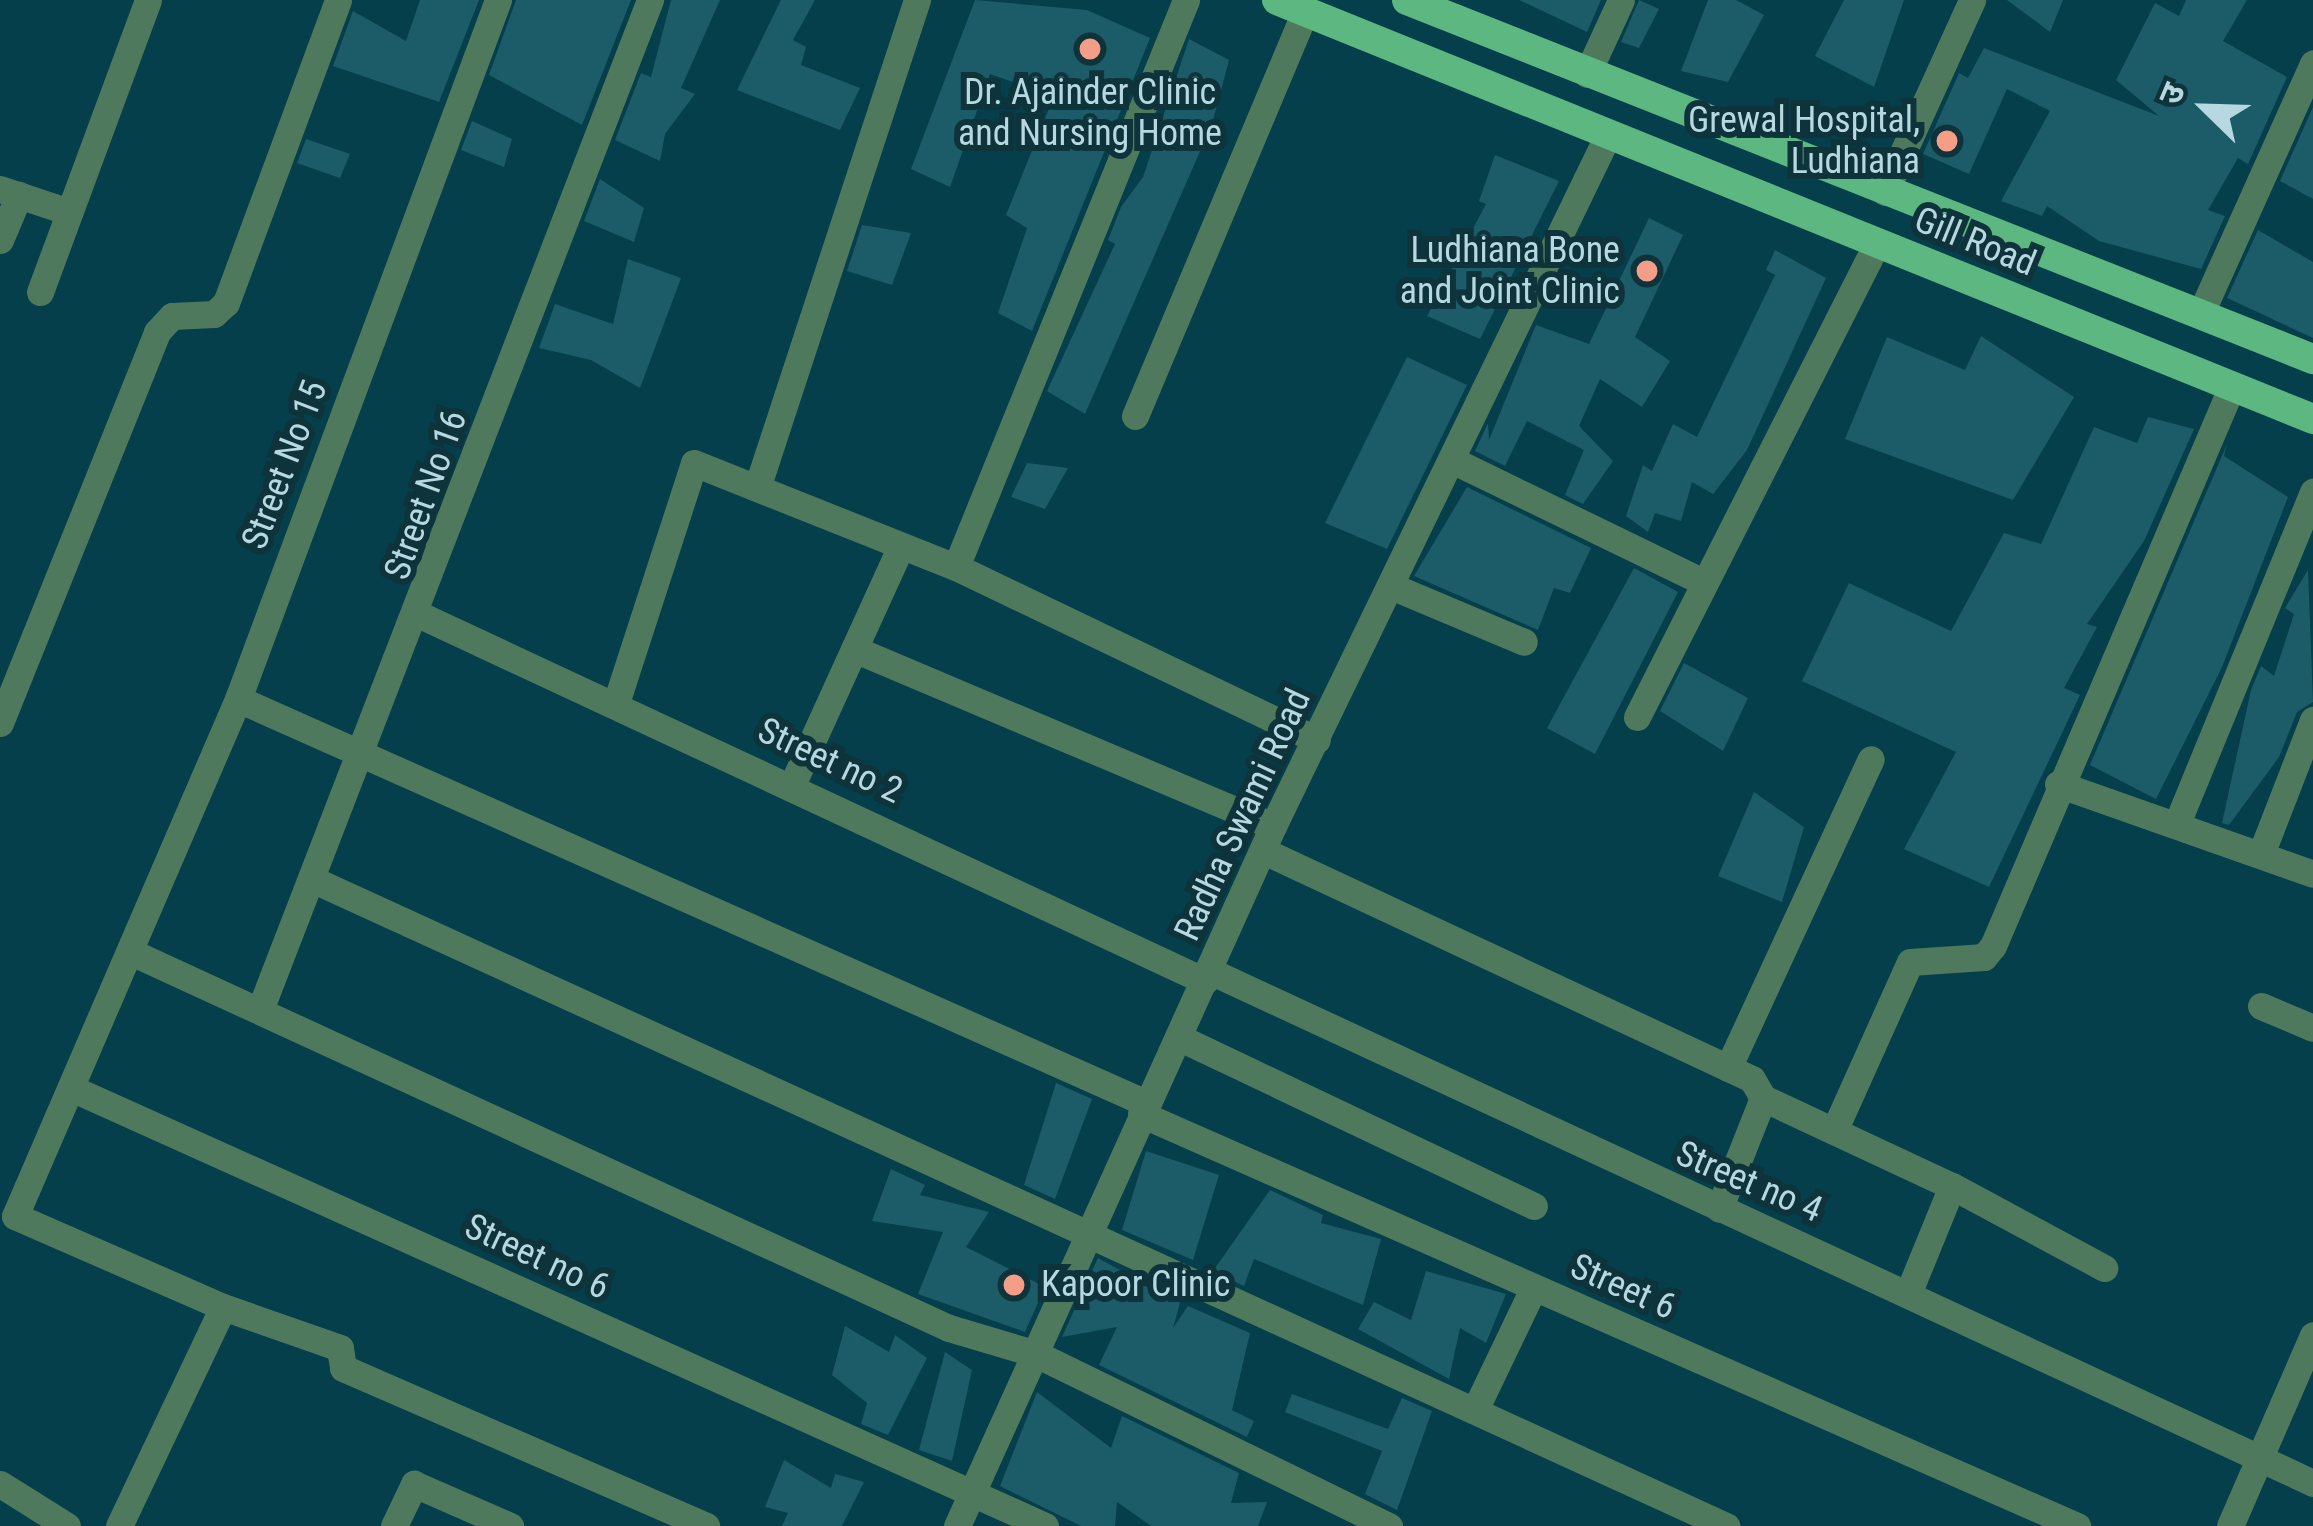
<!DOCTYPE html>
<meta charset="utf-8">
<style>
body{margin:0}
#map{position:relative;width:2313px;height:1526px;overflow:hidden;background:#043f4b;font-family:"Roboto Condensed","Noto Sans Devanagari",sans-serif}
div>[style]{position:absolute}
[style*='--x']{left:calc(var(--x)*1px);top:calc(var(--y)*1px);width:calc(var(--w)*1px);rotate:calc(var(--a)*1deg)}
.building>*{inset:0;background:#1c5b68}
.minor>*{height:27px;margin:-13.5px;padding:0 13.5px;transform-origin:13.5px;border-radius:13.5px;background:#4f795d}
.major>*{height:30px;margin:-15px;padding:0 15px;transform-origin:15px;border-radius:15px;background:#5cb780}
.dots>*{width:33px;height:33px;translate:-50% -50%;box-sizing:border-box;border:6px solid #0e333b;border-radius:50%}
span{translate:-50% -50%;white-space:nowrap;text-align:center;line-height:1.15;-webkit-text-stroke:12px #0e333b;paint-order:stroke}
.poi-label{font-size:36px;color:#b7d8e0}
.right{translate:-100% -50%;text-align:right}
.left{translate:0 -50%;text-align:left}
.street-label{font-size:36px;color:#b7d8e0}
.north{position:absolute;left:2145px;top:48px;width:120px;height:120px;-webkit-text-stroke:9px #0e333b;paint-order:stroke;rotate:293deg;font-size:33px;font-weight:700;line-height:48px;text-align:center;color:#b7d8e0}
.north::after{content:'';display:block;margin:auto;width:42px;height:54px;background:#b7d8e0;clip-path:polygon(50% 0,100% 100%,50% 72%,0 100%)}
</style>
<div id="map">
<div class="building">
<div style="clip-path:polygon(420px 0,479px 0,439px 102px,333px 66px,353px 11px,406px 41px)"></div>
<div style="clip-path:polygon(516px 0,631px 0,582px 125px,489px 75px)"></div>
<div style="clip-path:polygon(671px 0,720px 0,681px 88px,695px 94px,665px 134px,660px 161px,615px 140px,641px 73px,651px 77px)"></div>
<div style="clip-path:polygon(781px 0,815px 0,793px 40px,806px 47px,801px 65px,860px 88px,840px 130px,737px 90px)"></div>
<div style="clip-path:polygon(975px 0,1087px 10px,1150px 38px,1032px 331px,998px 313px,1027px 228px,1006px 215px,1054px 96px,990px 74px,950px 187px,911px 169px)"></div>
<div style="clip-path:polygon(1519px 0,1601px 0,1587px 32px)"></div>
<div style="clip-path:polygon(1639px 0,1659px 9px,1639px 48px,1621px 42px)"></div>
<div style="clip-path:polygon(1708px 0,1736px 0,1764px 15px,1728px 82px,1681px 71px)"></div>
<div style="clip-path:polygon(1844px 0,1904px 0,1874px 87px,1815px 56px)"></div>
<div style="clip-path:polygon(2007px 0,2063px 0,2050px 32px)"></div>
<div style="clip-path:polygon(2186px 0,2247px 0,2223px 41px,2287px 77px,2248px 164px,2238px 158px,2208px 210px,2225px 216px,2201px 269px,2099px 241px,2047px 206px,2042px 216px,2001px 201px,2050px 111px,2007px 89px,1969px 174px,1923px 154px,1959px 73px,1968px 78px,1984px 48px,2159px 116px,2116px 80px,2155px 3px,2179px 16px)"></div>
<div style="clip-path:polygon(1189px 39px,1229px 60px,1212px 124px,1085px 414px,1047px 391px,1115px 244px,1108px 240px,1121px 207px,1143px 177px)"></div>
<div style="clip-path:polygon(2313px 107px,2313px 199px,2280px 181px)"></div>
<div style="clip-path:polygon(472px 121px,512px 139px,504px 167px,461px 150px)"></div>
<div style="clip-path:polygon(306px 139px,350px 154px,340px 178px,297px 163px)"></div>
<div style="clip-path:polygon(1495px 155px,1559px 181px,1480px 339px,1427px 316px,1486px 204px,1479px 201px)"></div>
<div style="clip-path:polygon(600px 179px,644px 208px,634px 242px,584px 221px)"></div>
<div style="clip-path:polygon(1649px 218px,1683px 235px,1635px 337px,1670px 361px,1642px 407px,1600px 379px,1579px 426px,1613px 461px,1583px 504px,1565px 495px,1584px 450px,1527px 421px,1505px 466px,1475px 451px,1488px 423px,1489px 440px,1536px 325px,1589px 344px)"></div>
<div style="clip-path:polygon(862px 225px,911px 233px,892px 285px,847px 271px)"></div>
<div style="clip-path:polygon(2258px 230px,2313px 262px,2313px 338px,2227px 298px)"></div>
<div style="clip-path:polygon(1775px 250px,1826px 278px,1747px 450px,1713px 494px,1692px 482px,1681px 521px,1655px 513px,1648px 532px,1626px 516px,1643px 465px,1652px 471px,1673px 424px,1697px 437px,1775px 275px,1766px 270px)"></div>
<div style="clip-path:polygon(628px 259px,681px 278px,640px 388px,591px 360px,539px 348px,555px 304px,613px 324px)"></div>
<div style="clip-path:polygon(1981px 336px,2074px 397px,2013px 500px,1845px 439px,1887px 337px,1965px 370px)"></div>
<div style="clip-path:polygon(1407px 357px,1467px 385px,1387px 549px,1325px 523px)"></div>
<div style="clip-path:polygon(2148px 417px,2194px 429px,2144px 541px,2087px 624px,2097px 627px,2064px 688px,2080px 695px,1989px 887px,1904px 849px,1956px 752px,1802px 681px,1849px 583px,1951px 631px,2004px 533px,2041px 544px,2094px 427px,2137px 443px)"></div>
<div style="clip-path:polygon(2227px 444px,2224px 456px,2288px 497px,2222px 667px,2156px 799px,2090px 765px)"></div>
<div style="clip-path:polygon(1027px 463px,1068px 468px,1045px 509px,1011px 497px)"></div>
<div style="clip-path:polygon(1467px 487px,1591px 548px,1570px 593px,1554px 588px,1538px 630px,1414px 576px)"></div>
<div style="clip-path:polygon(1634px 568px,1678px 592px,1595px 754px,1547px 728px)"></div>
<div style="clip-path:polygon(2308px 570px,2313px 702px,2297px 712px,2279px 757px,2229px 825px,2222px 823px,2251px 690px,2261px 666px,2274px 676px,2294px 614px,2285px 608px)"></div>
<div style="clip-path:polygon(1684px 663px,1748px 698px,1723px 751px,1660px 711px)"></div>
<div style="clip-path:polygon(1754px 792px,1804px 827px,1782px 902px,1718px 876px)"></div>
<div style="clip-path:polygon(1056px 1083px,1092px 1099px,1055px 1199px,1024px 1185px)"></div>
<div style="clip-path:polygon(1146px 1151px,1219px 1175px,1193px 1260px,1122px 1230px)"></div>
<div style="clip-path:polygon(891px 1169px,925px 1185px,920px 1195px,989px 1212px,966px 1247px,1045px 1287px,1025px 1332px,918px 1294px,943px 1232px,872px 1221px)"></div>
<div style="clip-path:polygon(1270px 1190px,1323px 1215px,1321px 1223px,1381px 1239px,1363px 1305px,1254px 1259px,1244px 1286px,1213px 1271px)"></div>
<div style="clip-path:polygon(1098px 1258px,1180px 1303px,1173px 1328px,1188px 1306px,1250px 1333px,1232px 1410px,1254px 1421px,1247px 1437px,1099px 1365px,1117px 1327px,1062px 1337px)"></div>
<div style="clip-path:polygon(1426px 1271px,1506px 1294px,1486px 1343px,1460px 1328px,1449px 1379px,1358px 1329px,1374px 1302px,1411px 1320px)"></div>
<div style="clip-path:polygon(845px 1326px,889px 1352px,895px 1335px,927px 1358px,888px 1435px,861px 1424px,867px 1403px,832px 1375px)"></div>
<div style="clip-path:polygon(945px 1352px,972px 1370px,952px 1461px,919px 1450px)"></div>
<div style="clip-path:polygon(1037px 1392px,1111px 1448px,1122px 1416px,1239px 1473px,1231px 1503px,1267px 1502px,1258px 1526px,1151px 1526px,1117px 1502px,1115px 1526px,1081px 1526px,1000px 1486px)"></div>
<div style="clip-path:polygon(1292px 1394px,1388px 1429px,1402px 1398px,1432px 1411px,1397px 1510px,1365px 1494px,1382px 1451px,1285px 1412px)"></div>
<div style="clip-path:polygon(784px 1460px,831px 1488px,835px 1474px,864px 1482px,842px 1526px,782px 1526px,788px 1513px,765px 1507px)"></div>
</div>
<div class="minor">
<div style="--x:1587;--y:74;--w:81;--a:-65.3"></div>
<div style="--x:0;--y:189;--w:73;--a:18.4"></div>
<div style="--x:1885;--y:192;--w:211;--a:-65.6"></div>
<div style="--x:0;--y:240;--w:49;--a:-67.1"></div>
<div style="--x:40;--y:292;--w:311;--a:-69.7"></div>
<div style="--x:2200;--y:315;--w:276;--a:-65.8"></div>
<div style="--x:1135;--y:416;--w:438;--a:-67.2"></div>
<div style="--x:1452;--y:460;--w:275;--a:25.9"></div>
<div style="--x:757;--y:488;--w:514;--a:-71.85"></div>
<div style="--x:956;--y:567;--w:612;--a:-67.92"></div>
<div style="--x:1391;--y:586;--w:144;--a:22.8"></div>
<div style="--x:420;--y:615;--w:866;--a:25"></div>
<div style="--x:854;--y:649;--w:455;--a:22.9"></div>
<div style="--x:238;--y:699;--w:994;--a:23.99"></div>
<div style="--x:616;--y:703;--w:252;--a:-72"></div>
<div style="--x:694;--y:463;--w:282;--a:21.7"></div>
<div style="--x:956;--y:567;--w:400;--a:25.6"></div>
<div style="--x:1637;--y:717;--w:529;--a:-63.14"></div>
<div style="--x:0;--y:723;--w:421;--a:-68.1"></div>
<div style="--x:157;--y:332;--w:22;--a:-47"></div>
<div style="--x:172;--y:316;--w:42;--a:-2.7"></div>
<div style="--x:214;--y:314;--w:16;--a:-43"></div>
<div style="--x:226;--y:303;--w:323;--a:-69.7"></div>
<div style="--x:793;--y:783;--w:260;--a:-65.5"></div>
<div style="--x:2058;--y:784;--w:270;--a:19.4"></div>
<div style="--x:2178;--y:821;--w:356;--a:-67.7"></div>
<div style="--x:1268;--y:853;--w:534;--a:25.03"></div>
<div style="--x:1752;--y:1079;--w:22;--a:60"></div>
<div style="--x:1763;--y:1098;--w:119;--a:111.6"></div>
<div style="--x:2261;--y:854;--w:144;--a:-68.8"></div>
<div style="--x:316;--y:881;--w:1551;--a:24.58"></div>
<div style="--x:131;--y:952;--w:900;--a:24.69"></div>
<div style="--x:949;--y:1328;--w:91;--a:16.6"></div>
<div style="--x:1036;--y:1354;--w:393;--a:26"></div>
<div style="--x:1210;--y:971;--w:1216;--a:24.9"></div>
<div style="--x:2261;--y:1006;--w:56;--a:22.9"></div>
<div style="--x:260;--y:1010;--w:1083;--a:-68.89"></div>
<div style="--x:1178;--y:1037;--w:394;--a:25.4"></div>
<div style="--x:1728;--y:1068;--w:340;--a:-65.2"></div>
<div style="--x:71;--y:1088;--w:1068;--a:24.21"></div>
<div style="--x:1763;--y:1098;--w:208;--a:25"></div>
<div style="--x:1952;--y:1186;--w:111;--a:112.2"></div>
<div style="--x:1141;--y:1114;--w:1023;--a:23.76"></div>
<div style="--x:1834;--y:1131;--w:185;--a:-65.8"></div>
<div style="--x:1910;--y:962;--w:74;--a:-3.9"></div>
<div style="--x:1984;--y:957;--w:14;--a:-51"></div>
<div style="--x:1993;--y:946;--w:609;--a:-66.89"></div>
<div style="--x:1952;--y:1186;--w:173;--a:28.3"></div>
<div style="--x:223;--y:1307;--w:124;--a:19.3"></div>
<div style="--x:340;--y:1348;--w:20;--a:81"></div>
<div style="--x:343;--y:1368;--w:396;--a:23.5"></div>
<div style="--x:1475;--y:1410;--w:136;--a:-64.4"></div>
<div style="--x:0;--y:1484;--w:79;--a:32.1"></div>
<div style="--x:119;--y:1526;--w:242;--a:-64.6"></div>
<div style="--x:223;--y:1307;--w:227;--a:-156.4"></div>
<div style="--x:15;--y:1216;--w:563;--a:-66.67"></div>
<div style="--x:238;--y:699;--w:746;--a:-69.6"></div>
<div style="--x:394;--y:1526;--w:47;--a:-64.5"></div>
<div style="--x:414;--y:1484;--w:105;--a:23.6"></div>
<div style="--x:957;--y:1526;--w:768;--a:-65.7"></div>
<div style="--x:1273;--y:826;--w:763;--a:-64.14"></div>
<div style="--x:2230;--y:1526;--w:208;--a:-66.5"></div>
</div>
<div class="major">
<div style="--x:1277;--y:0;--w:1118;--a:22.02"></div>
<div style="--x:1407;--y:0;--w:975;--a:21.62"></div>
</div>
<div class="dots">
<div style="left:1090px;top:49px;background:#f49e88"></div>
<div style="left:1947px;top:141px;background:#f49e88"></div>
<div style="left:1647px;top:271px;background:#f49e88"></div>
<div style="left:1014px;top:1285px;background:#f49e88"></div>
</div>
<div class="poi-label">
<span style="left:1090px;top:113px">Dr. Ajainder Clinic<br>and Nursing Home</span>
<span class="right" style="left:1920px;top:141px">Grewal Hospital,<br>Ludhiana</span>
<span class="right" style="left:1620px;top:271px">Ludhiana Bone<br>and Joint Clinic</span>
<span class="left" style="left:1041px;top:1285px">Kapoor Clinic</span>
</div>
<div class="street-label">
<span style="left:1975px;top:242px;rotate:22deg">Gill Road</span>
<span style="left:285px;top:465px;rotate:-69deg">Street No 15</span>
<span style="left:426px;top:495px;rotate:-70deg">Street No 16</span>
<span style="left:830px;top:761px;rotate:25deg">Street no 2</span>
<span style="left:1243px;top:815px;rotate:-65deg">Radha Swami Road</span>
<span style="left:1749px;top:1182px;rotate:23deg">Street no 4</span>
<span style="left:537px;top:1257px;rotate:25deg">Street no 6</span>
<span style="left:1623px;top:1287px;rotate:24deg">Street 6</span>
</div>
<div class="north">उ</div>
</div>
